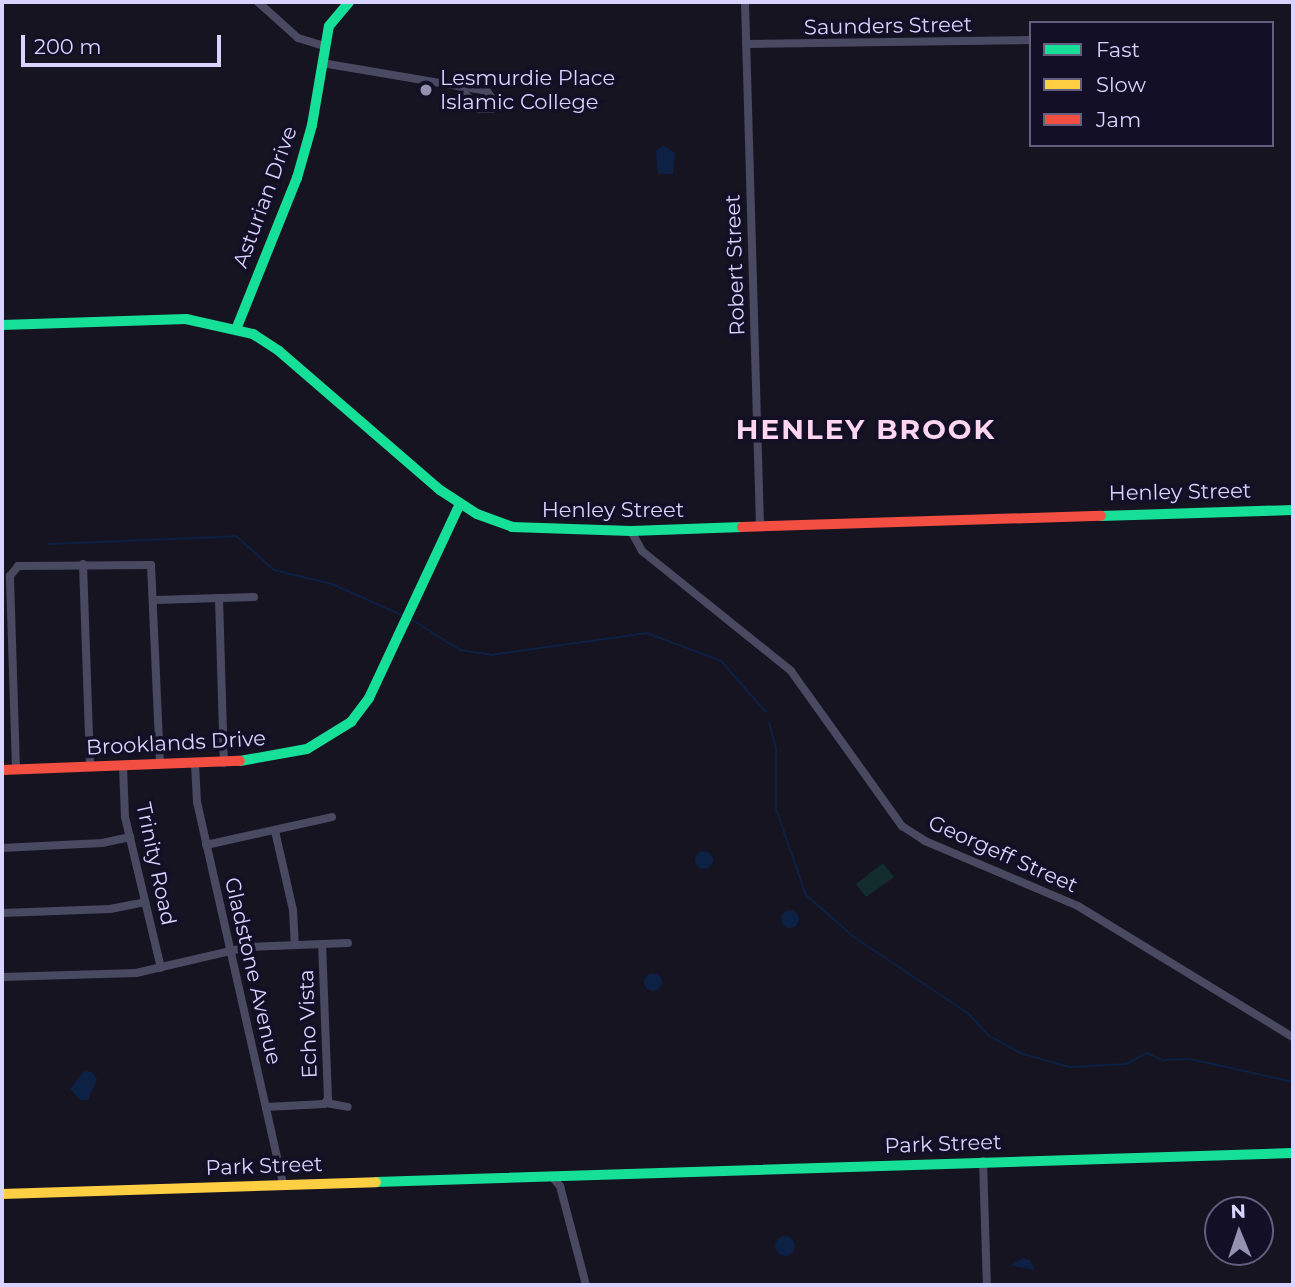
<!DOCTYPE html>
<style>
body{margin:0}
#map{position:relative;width:1295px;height:1287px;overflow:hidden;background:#161421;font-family:Montserrat,sans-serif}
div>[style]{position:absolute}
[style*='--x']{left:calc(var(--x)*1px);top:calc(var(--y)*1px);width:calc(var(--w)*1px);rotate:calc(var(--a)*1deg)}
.green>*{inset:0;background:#132c2d}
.water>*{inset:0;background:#0d2144}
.round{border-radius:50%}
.stream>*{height:2px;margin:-1px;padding:0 1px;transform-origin:1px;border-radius:1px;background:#0d2144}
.street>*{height:8px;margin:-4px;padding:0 4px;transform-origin:4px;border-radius:4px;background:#4a4962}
.fast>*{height:10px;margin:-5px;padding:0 5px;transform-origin:5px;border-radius:5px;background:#16e098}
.slow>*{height:10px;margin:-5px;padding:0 5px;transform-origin:5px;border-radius:5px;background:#ffcf43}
.jam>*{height:10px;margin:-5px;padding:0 5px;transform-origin:5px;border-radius:5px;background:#f24e42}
.dots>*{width:19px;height:19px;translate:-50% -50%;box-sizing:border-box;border:4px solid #130f26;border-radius:50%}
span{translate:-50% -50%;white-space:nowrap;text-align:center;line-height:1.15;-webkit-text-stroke:7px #130f26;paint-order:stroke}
.street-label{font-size:21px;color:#d9d4ff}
.poi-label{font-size:21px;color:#d9d4ff}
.left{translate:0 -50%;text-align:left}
.district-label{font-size:28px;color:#ffd6f0;font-weight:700;letter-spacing:2px}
.frame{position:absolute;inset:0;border:4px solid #d9d4ff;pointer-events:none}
.legend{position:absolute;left:1029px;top:21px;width:245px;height:126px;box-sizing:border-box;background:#130f26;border:2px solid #625e7d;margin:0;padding:9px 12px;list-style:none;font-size:21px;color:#d9d4ff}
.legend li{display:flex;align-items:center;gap:14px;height:35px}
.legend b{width:35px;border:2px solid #625e7d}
.north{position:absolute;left:1204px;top:1196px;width:70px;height:70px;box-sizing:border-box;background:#130f26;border:2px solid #625e7d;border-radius:50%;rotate:358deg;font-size:19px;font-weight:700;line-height:28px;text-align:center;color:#d9d4ff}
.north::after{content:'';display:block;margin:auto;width:24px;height:32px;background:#9591b1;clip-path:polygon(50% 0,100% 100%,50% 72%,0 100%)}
.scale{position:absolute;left:21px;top:35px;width:200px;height:32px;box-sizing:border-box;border:4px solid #d9d4ff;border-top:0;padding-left:9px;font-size:21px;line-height:24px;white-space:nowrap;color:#d9d4ff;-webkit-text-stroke:5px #130f26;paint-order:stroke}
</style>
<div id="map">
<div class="green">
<div style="clip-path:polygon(883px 863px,894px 877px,866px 897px,856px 884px)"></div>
</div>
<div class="water">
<div style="clip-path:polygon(663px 145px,675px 153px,673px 174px,658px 174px,656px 151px)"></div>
<div class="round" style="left:695px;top:851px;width:18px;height:18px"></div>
<div class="round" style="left:781px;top:910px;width:18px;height:18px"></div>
<div class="round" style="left:644px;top:973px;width:18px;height:18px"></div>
<div style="clip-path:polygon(84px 1071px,92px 1072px,97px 1079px,88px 1100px,80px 1100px,70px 1089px)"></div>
<div class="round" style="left:775px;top:1236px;width:20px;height:20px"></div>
<div style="clip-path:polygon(1023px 1258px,1030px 1260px,1035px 1270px,1010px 1265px)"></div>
</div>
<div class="stream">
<div style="--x:49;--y:544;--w:187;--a:-2.4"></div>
<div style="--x:236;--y:536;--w:51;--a:41.8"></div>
<div style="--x:274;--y:570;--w:60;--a:13.6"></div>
<div style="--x:332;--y:584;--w:79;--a:24"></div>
<div style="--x:412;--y:620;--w:57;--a:32"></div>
<div style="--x:460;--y:650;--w:31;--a:9"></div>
<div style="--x:491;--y:655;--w:158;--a:-8"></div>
<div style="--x:647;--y:633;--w:79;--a:20.7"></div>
<div style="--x:721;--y:661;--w:68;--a:48.6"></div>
<div style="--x:769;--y:722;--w:28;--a:75"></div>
<div style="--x:776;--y:749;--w:60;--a:90"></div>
<div style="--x:776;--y:809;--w:91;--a:70.8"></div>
<div style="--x:806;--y:895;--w:64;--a:41.2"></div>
<div style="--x:854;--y:937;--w:138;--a:33.8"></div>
<div style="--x:969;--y:1014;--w:28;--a:48"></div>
<div style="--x:988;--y:1035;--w:37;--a:29"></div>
<div style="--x:1020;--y:1053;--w:51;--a:15.9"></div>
<div style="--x:1069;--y:1067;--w:57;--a:-3"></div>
<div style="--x:1126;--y:1064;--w:24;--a:-28"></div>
<div style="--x:1147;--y:1053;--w:17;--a:24"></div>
<div style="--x:1163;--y:1060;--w:27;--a:-2"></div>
<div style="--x:1190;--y:1059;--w:106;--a:12.6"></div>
</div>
<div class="street">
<div style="--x:258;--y:2;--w:54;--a:42"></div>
<div style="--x:298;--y:38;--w:28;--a:17"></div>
<div style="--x:745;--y:2;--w:525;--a:88.36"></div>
<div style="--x:746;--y:44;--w:285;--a:-0.8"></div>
<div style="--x:322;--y:63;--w:167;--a:9.6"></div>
<div style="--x:487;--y:91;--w:16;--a:55"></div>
<div style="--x:496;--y:104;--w:6;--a:129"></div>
<div style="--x:492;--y:109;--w:13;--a:180"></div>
<div style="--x:479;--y:109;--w:27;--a:-132"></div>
<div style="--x:631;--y:531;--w:23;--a:61"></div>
<div style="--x:642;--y:551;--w:191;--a:38.8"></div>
<div style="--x:791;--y:671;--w:191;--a:54.4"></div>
<div style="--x:902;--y:826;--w:27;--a:33"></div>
<div style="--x:925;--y:841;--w:166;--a:23"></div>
<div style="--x:1078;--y:906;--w:252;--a:31.4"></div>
<div style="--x:83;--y:564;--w:203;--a:88"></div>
<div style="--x:219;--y:598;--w:165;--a:88.3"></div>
<div style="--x:155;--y:600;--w:99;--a:-1.7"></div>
<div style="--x:195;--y:764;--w:38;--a:87"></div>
<div style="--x:197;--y:802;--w:393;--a:77.3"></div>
<div style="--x:123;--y:766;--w:51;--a:87.8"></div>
<div style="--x:125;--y:817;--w:155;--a:76.6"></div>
<div style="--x:16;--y:769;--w:193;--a:-91.8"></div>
<div style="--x:10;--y:576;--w:13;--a:-51"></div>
<div style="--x:18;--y:566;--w:133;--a:-0.4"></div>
<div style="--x:151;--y:565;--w:199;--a:87.4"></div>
<div style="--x:275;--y:831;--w:81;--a:77.2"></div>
<div style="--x:293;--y:910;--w:33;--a:87"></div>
<div style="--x:206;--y:845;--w:129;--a:-12.5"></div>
<div style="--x:2;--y:848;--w:100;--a:-2.9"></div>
<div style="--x:102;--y:843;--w:29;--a:-12"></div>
<div style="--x:2;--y:913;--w:108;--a:-2.1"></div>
<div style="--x:110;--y:909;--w:36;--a:-11"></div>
<div style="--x:2;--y:977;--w:134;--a:-1.7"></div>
<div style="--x:136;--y:973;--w:115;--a:-13.1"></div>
<div style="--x:248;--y:947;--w:100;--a:-2.3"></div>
<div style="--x:326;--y:1103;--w:22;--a:10"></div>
<div style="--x:266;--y:1107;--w:58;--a:-3"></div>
<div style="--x:324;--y:1104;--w:6;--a:-51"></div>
<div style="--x:328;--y:1099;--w:155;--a:-92.2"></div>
<div style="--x:983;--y:1161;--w:124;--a:88.2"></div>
<div style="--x:553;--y:1178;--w:11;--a:49"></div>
<div style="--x:560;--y:1186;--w:102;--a:75.3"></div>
</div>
<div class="fast">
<div style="--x:2;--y:325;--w:184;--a:-1.9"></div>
<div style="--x:186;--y:319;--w:69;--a:12.6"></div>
<div style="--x:253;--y:334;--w:31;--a:33"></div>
<div style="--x:279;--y:351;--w:213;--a:40.8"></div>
<div style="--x:440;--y:490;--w:44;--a:33"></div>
<div style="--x:477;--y:514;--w:37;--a:20"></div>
<div style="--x:512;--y:527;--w:119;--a:1.9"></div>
<div style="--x:631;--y:531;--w:111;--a:-2.1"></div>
<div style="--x:237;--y:327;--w:161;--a:-68.1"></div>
<div style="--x:297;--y:178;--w:55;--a:-74.2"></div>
<div style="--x:312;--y:125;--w:100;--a:-80.3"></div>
<div style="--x:329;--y:26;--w:31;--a:-50"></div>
<div style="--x:1101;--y:516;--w:192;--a:-1.8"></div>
<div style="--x:240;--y:761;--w:68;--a:-10.2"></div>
<div style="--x:307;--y:749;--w:52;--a:-31.5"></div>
<div style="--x:351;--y:722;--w:30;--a:-53"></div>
<div style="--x:369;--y:698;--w:214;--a:-64.9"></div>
<div style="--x:376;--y:1182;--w:917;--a:-1.81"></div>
</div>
<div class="slow">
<div style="--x:2;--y:1194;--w:374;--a:-1.8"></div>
</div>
<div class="jam">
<div style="--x:742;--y:527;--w:359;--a:-1.8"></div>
<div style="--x:2;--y:770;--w:238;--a:-2.2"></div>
</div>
<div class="dots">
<div style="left:426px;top:90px;background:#9591b1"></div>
</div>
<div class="street-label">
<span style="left:888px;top:26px;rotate:-1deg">Saunders Street</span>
<span style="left:265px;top:197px;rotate:-70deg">Asturian Drive</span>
<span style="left:735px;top:265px;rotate:-92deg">Robert Street</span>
<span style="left:1180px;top:492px;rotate:-1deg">Henley Street</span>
<span style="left:613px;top:510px">Henley Street</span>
<span style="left:176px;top:743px;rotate:-3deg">Brooklands Drive</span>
<span style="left:1003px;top:854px;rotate:24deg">Georgeff Street</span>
<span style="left:156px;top:864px;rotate:78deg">Trinity Road</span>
<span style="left:253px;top:971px;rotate:77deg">Gladstone Avenue</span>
<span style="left:308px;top:1024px;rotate:-92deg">Echo Vista</span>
<span style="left:943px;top:1144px;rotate:-2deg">Park Street</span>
<span style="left:264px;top:1166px;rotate:-2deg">Park Street</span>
</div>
<div class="poi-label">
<span class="left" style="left:440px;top:90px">Lesmurdie Place<br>Islamic College</span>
</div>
<div class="district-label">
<span style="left:866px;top:429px">HENLEY BROOK</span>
</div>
<div class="frame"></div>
<ul class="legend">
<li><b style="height:9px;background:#16e098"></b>Fast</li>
<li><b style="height:9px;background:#ffcf43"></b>Slow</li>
<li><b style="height:9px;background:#f24e42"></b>Jam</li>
</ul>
<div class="north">N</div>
<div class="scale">200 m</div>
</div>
